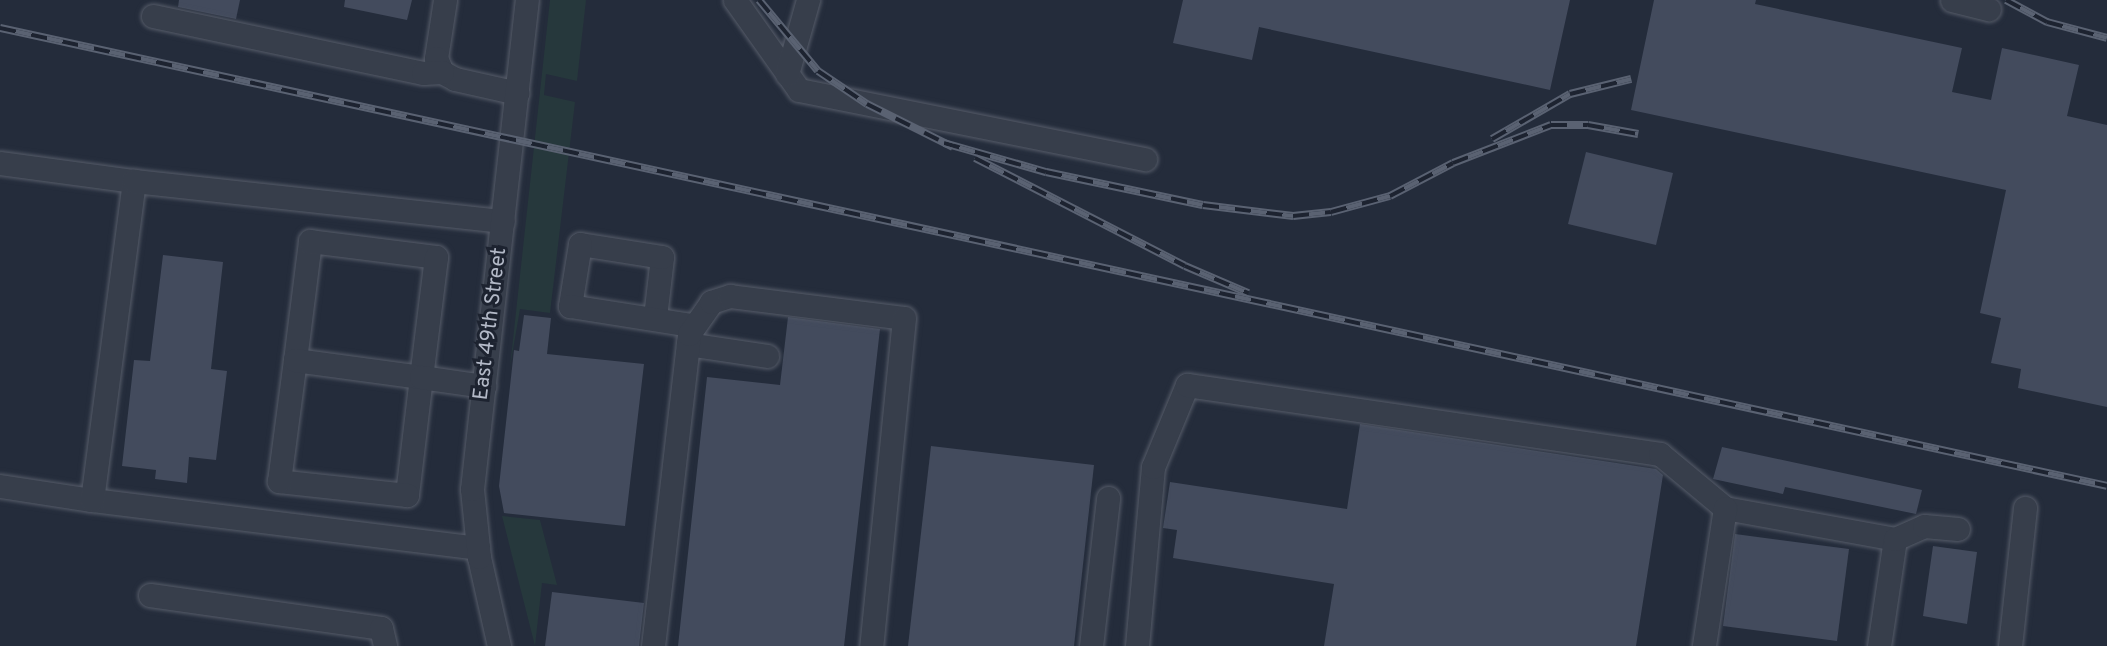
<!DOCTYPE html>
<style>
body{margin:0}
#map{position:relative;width:2107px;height:646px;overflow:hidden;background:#242c3b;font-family:Overpass,sans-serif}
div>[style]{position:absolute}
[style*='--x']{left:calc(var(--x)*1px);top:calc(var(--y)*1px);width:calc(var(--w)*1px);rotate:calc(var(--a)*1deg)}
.green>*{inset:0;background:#26383c}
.building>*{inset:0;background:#434b5d}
.roads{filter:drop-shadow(0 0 2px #565c69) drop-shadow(0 0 2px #565c69)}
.minor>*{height:23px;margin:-11.5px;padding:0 11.5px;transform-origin:11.5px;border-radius:11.5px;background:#373e4b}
.rail>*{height:8px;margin-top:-4px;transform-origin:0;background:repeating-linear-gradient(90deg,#1d2330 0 16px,#5a6272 0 32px);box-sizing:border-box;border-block:2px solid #5a6272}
span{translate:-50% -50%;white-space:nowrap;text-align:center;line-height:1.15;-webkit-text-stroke:6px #1d2330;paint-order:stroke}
.street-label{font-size:21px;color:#b3b9c7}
</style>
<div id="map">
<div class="green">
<div style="clip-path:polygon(550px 0,586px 0,577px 81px,546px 74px,544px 95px,575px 102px,550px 313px,520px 309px,510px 367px)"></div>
<div style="clip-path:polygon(502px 516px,540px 520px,557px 585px,542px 583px,535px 646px)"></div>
</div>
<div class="building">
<div style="clip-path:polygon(179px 0,240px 0,236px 19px,178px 7px)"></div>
<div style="clip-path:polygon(345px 0,412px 0,407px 20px,344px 7px)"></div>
<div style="clip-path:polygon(1183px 0,1570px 0,1550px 90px,1259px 27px,1252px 60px,1173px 43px)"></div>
<div style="clip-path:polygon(1654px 0,1756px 0,1755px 4px,1962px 48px,1952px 92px,1991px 100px,2002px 48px,2079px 65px,2067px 116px,2107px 125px,2107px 407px,2018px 388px,2021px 369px,1991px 363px,2001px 318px,1980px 313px,2006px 190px,1631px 110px)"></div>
<div style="clip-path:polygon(1586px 152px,1673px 173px,1656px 245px,1568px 224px)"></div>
<div style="clip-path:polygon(163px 255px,223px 262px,211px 369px,227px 371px,216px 460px,189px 457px,187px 483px,155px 479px,156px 470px,122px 466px,134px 360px,150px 361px)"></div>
<div style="clip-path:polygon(524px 315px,551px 318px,547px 354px,644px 364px,625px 526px,504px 513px,499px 486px,514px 350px,519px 351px)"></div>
<div style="clip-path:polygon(788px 317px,880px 329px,844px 646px,678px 646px,707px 377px,780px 385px)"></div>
<div style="clip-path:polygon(1360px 424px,1656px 469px,1663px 475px,1636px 646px,1324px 646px,1334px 584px,1173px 558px,1177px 530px,1163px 528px,1170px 482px,1347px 509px)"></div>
<div style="clip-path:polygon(931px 446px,1094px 465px,1074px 646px,908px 646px)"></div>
<div style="clip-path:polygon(1722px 447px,1922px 490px,1916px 514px,1785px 487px,1783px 494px,1713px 479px)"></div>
<div style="clip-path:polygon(1735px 534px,1849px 549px,1837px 641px,1723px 626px)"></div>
<div style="clip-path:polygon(1933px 546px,1977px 552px,1967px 624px,1923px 616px)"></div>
<div style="clip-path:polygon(552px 592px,644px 603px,639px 646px,545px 646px)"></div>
</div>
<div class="roads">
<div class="minor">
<div style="--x:445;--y:0;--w:59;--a:98.8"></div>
<div style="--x:436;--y:58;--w:15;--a:67"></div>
<div style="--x:442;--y:72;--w:15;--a:28"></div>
<div style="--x:455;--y:79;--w:64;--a:12.7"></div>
<div style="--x:735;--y:0;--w:110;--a:54.6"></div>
<div style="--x:799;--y:90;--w:353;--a:11.3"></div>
<div style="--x:1952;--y:0;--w:38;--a:14"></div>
<div style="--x:153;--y:16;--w:276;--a:11.9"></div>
<div style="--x:423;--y:73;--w:19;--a:-3"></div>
<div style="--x:787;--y:74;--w:77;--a:-74.2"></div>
<div style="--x:0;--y:163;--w:135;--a:7.7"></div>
<div style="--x:655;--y:317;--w:60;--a:-83.3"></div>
<div style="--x:662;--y:257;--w:83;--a:-171"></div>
<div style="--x:580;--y:244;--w:63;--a:99.2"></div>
<div style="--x:570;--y:306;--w:123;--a:8.9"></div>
<div style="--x:688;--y:344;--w:80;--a:8.6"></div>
<div style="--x:295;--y:360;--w:120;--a:-82.8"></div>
<div style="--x:310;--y:241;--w:127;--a:7.2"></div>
<div style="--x:436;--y:257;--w:121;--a:97.1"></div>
<div style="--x:421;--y:377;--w:119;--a:96.8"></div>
<div style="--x:407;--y:495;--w:129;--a:-173.8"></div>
<div style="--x:279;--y:481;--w:122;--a:-82.5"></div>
<div style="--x:295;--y:360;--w:127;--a:7.7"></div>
<div style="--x:421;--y:377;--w:64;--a:8.1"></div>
<div style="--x:0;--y:486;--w:93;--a:8.7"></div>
<div style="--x:1725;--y:508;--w:173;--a:10.3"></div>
<div style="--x:1895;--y:539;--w:108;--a:98.5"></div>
<div style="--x:1895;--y:539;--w:32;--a:-24"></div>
<div style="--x:1924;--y:526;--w:34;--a:5"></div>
<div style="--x:478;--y:548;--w:389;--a:-172.9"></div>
<div style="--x:92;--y:500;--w:322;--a:-82.5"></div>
<div style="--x:134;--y:181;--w:371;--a:6.2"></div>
<div style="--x:150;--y:595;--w:233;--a:8.1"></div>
<div style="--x:381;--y:628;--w:18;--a:77"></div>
<div style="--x:499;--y:646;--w:91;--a:-102.7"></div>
<div style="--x:479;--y:557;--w:68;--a:-95.9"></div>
<div style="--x:472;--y:489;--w:492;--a:-83.6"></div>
<div style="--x:653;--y:646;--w:314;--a:-83.4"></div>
<div style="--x:689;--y:334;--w:39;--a:-55"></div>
<div style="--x:711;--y:302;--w:20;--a:-18"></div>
<div style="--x:730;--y:296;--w:175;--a:7.2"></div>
<div style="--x:904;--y:318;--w:330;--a:95.7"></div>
<div style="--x:1091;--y:646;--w:149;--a:-83.4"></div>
<div style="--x:1137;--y:646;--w:180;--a:-84.9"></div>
<div style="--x:1153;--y:467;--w:89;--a:-67.5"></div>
<div style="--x:1187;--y:385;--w:478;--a:8.3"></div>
<div style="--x:1660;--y:454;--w:85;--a:39.7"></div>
<div style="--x:1725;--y:508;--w:140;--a:98.7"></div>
<div style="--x:2010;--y:646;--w:139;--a:-83.8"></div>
</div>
</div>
<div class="rail">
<div style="--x:759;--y:0;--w:92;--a:50.3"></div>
<div style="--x:818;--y:71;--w:59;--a:34"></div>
<div style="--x:867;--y:104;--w:96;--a:26.6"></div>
<div style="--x:2006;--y:0;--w:47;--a:28.2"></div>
<div style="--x:2047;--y:22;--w:62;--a:14.9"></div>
<div style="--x:0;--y:28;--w:2156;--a:12.26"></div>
<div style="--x:1492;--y:139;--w:90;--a:-30"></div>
<div style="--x:1570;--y:94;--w:63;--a:-13.8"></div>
<div style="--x:944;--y:143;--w:106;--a:15.9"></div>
<div style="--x:1046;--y:172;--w:160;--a:11.9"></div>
<div style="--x:1203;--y:205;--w:91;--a:7"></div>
<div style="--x:1293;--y:216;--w:38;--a:-6"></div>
<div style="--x:1331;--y:212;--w:61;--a:-15.2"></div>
<div style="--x:1390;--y:196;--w:71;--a:-27.6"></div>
<div style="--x:1453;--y:163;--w:105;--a:-21.2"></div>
<div style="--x:1551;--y:125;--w:37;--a:0"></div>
<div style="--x:1588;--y:125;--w:51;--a:10.2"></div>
<div style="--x:975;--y:158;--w:236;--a:27.2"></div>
<div style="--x:1185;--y:266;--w:69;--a:23.2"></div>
</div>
<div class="street-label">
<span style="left:491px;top:324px;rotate:-83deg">East 49th Street</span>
</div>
</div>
